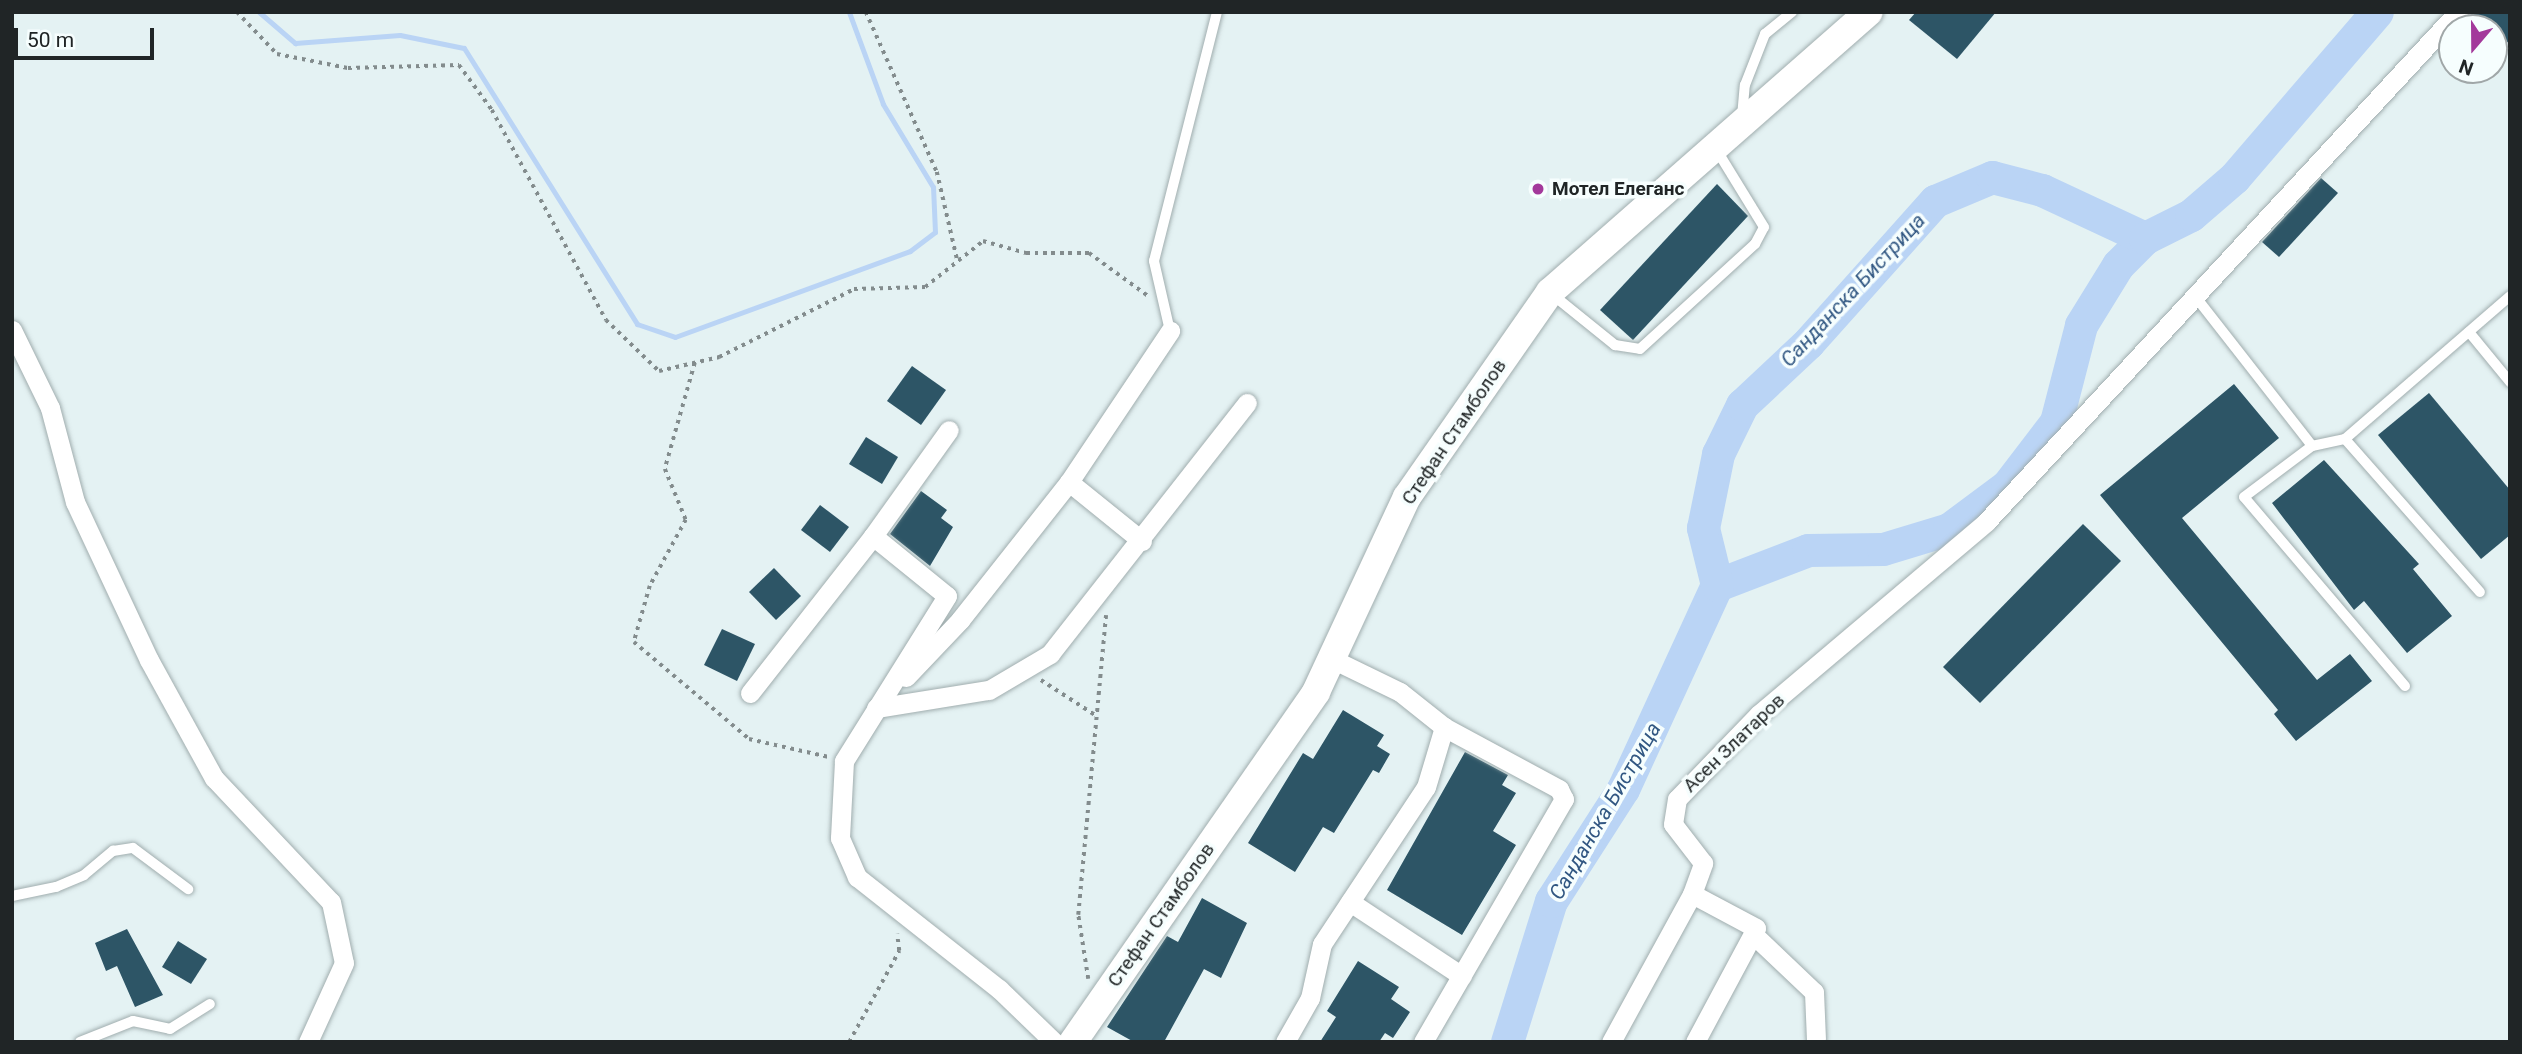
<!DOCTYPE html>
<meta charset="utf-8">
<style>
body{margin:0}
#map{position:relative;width:2522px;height:1054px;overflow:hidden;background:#e4f2f3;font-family:Roboto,sans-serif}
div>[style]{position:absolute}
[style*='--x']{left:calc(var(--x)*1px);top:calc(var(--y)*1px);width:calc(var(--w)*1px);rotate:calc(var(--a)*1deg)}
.stream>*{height:5px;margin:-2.5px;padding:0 2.5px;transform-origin:2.5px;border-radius:2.5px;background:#bad4f5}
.river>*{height:33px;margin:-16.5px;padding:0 16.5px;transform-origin:16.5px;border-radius:16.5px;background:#bad4f5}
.building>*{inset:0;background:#2d5566}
.path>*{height:3.5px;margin-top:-1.75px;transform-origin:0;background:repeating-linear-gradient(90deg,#838c8d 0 3.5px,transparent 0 8.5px)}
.roads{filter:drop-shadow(0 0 2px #a0adae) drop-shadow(0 0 2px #a0adae)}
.lane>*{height:10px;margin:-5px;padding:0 5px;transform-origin:5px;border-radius:5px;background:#fff}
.street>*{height:19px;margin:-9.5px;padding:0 9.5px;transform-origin:9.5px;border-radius:9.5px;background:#fff}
.secondary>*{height:28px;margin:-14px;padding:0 14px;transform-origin:14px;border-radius:14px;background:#fff}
.dots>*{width:19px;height:19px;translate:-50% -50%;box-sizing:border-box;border:4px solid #f6fefe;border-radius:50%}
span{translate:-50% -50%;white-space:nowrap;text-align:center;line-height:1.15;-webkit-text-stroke:7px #f6fefe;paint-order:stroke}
.poi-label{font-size:19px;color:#202526;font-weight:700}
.left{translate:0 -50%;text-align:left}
.street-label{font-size:19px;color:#202526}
.water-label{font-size:21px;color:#315782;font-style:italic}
.frame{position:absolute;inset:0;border:14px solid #202526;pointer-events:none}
.north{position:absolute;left:2438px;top:14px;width:70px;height:70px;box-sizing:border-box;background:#f6fefe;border:2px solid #a0a7a8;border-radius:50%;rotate:200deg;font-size:19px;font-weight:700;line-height:28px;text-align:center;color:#202526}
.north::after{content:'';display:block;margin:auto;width:24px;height:32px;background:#a3399b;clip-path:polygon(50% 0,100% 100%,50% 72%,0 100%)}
.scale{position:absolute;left:14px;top:28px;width:140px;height:32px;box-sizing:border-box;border:4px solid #202526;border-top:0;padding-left:9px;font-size:21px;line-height:24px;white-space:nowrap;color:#202526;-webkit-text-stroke:5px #f6fefe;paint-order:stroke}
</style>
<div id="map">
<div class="stream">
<div style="--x:259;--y:12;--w:48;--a:40.7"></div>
<div style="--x:295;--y:43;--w:105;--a:-4.4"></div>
<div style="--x:400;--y:35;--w:65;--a:11.5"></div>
<div style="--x:464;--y:48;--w:326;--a:57.9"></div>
<div style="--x:637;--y:324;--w:40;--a:18.9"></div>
<div style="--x:675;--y:337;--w:250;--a:-20.1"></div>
<div style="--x:910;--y:251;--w:31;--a:-37"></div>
<div style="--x:935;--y:232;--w:45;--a:-92.5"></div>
<div style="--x:933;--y:187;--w:97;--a:-121.1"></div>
<div style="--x:883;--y:104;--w:98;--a:-110.3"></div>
</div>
<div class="river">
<div style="--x:1717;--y:585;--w:97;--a:-21"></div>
<div style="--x:1808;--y:550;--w:75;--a:-0.8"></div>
<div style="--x:1883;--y:549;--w:69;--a:-16.9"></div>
<div style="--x:1949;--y:529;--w:72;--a:-36.6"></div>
<div style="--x:2007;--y:486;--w:81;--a:-52.6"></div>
<div style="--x:2056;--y:422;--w:100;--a:-75.5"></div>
<div style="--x:2081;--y:325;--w:70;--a:-58.3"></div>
<div style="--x:2118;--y:265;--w:38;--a:-45"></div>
<div style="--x:1507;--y:1042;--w:148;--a:-72.7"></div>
<div style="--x:1551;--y:901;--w:133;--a:-57.3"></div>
<div style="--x:1623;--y:789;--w:225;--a:-65.3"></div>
<div style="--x:1717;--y:585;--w:59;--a:-103.8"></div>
<div style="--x:1703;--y:528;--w:76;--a:-78.5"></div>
<div style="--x:1718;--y:454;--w:55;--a:-63.9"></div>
<div style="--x:1742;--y:405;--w:91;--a:-43.2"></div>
<div style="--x:1808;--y:343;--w:191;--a:-48.2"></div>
<div style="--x:1935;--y:201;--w:62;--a:-22.8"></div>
<div style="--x:1992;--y:177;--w:52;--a:14.6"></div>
<div style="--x:2042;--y:190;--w:114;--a:25"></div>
<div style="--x:2145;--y:238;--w:51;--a:-26.6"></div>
<div style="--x:2191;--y:215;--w:57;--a:-40.7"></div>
<div style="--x:2234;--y:178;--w:219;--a:-49.3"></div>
</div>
<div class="building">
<div style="clip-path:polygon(1916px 12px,1996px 12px,1957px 59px,1909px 20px)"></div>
<div style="clip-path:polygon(2470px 12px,2510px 12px,2510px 40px,2494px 54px,2494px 28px,2480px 28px)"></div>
<div style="clip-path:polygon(2321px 178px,2338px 193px,2279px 257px,2262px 242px)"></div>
<div style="clip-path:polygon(1717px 184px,1748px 216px,1633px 340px,1600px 310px)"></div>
<div style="clip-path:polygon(912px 366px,946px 390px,921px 425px,887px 401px)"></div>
<div style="clip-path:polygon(2234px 384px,2279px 438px,2182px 518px,2317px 680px,2350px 654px,2372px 681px,2296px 741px,2274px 714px,2278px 710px,2100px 495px)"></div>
<div style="clip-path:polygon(2429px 393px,2510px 490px,2510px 535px,2481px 559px,2378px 435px)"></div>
<div style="clip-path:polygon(866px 437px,898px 457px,882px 484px,849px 464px)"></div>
<div style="clip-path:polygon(2324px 460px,2419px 564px,2413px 569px,2452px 616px,2407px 653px,2364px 601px,2354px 610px,2272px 503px)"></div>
<div style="clip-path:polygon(921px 491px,947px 510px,941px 518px,953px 527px,930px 566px,890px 534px)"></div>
<div style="clip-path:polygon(820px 505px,849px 527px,830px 552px,801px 530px)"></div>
<div style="clip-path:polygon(2083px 524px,2121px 561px,1980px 703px,1943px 667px)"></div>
<div style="clip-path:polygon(774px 568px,801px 596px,776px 620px,749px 592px)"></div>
<div style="clip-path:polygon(722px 629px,755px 644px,737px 681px,704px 665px)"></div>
<div style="clip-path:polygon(1343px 710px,1384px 735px,1377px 746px,1390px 754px,1379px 773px,1373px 770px,1334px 833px,1323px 827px,1295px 872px,1248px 843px,1303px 753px,1313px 759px)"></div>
<div style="clip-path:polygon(1465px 752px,1508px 775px,1502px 785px,1516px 793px,1493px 831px,1516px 845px,1462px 935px,1387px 890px)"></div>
<div style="clip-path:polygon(1202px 898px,1247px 923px,1221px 978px,1204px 969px,1164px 1042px,1134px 1042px,1107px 1027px,1167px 936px,1178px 942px)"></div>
<div style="clip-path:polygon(127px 929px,163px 995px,135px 1007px,117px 966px,106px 971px,95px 943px)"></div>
<div style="clip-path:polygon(178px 941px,207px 959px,191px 984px,162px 967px)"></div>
<div style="clip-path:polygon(1358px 961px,1399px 987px,1391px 999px,1410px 1012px,1393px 1038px,1385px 1033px,1379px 1042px,1320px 1042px,1336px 1017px,1327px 1011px)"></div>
</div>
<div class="path">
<div style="--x:237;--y:12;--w:58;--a:46.4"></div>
<div style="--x:277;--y:54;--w:72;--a:11.2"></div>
<div style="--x:348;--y:68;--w:111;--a:-1.5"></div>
<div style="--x:459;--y:65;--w:56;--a:53.7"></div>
<div style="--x:492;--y:110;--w:239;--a:61.5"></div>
<div style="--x:606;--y:320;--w:74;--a:43.9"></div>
<div style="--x:659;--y:371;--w:62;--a:-13.1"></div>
<div style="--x:719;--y:357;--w:151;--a:-26.7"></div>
<div style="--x:854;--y:289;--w:71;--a:-1.6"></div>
<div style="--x:925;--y:287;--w:74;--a:-38.4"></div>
<div style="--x:983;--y:241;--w:45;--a:15.6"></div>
<div style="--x:1026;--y:253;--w:63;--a:0"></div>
<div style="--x:1089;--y:253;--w:73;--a:36.1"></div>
<div style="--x:866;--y:12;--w:175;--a:66.1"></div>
<div style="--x:937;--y:172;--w:93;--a:77"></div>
<div style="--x:695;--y:363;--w:110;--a:105.8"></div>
<div style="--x:665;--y:469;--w:55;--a:67.6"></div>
<div style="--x:686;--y:520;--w:75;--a:118.6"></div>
<div style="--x:650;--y:586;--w:58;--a:105.9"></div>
<div style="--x:634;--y:642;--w:150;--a:40.1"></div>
<div style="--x:749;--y:739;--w:82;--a:12.7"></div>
<div style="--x:1041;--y:680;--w:64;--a:32.9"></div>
<div style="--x:1088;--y:979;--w:65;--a:-98.9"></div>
<div style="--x:1078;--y:915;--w:301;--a:-84.7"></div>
<div style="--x:849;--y:1042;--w:104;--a:-61.2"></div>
<div style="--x:899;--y:951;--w:17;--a:-97"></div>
</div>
<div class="roads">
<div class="lane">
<div style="--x:1742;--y:117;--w:32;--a:-85"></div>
<div style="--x:1745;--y:85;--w:55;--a:-68.6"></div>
<div style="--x:1765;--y:34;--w:35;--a:-39"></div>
<div style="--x:1553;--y:295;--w:80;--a:38.9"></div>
<div style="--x:1615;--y:345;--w:25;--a:9"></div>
<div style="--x:1640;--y:349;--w:156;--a:-42.4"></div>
<div style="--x:1755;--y:244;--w:19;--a:-62"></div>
<div style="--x:1764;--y:227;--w:92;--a:-121.6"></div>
<div style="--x:2195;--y:296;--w:190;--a:52"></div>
<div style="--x:1170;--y:331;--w:72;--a:-102.9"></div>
<div style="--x:1154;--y:261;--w:257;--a:-75.8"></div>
<div style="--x:2469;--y:332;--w:65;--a:50.6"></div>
<div style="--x:2345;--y:439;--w:204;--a:48.6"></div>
<div style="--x:2405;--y:686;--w:248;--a:-130.4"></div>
<div style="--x:2244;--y:497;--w:85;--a:-36.9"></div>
<div style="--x:2312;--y:446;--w:34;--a:-12"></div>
<div style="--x:2345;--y:439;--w:218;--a:-40.9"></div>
<div style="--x:12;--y:896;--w:45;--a:-11.6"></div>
<div style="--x:56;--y:887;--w:30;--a:-23"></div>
<div style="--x:84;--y:875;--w:38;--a:-40"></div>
<div style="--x:113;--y:851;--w:20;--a:-9"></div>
<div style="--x:133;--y:848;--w:69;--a:36.7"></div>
<div style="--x:80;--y:1042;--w:57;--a:-21.6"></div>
<div style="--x:133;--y:1021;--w:38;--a:12"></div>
<div style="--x:170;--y:1029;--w:47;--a:-32"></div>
</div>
<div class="street">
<div style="--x:12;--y:330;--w:87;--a:64"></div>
<div style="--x:50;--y:408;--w:97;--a:75.1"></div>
<div style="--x:75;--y:502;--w:174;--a:64.9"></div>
<div style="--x:149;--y:660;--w:135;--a:61.2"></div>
<div style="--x:214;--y:778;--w:170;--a:46.7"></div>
<div style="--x:331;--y:902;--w:62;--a:78"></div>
<div style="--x:344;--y:963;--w:87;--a:114.5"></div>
<div style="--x:873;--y:536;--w:130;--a:-54.4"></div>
<div style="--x:1142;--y:541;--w:94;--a:-141.1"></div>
<div style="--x:1069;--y:482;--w:182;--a:-56.2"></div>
<div style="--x:906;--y:677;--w:79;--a:-46.5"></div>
<div style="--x:960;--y:620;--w:176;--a:-51.7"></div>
<div style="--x:750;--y:693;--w:199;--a:-51.9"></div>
<div style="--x:873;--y:536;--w:95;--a:39"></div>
<div style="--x:947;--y:596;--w:195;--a:122"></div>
<div style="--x:844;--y:761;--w:77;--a:93"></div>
<div style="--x:840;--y:838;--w:43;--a:66.4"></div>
<div style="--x:857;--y:877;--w:181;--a:38.3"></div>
<div style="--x:999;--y:989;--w:76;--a:43.9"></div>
<div style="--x:876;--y:708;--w:114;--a:-9.1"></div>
<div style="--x:989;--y:690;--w:71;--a:-30.5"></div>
<div style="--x:1050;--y:654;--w:319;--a:-51.9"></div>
<div style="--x:1350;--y:902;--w:134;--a:33.5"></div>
<div style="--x:1756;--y:937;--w:80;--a:43.5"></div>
<div style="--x:1814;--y:992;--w:47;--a:87.6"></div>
<div style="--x:1285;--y:1042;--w:51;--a:-60.4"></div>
<div style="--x:1310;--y:998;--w:55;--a:-77.5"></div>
<div style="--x:1322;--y:944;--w:188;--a:-56.5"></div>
<div style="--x:1426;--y:787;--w:63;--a:-73.3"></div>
<div style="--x:1444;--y:727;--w:56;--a:-141.5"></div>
<div style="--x:1400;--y:692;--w:76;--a:-154.1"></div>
<div style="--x:1423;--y:1042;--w:281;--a:-59.9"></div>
<div style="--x:1564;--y:799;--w:11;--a:-117"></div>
<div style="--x:1559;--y:789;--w:131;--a:-151.7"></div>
<div style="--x:1611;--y:1042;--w:169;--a:-61.3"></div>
<div style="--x:1695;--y:1042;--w:129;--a:-61.8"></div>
<div style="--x:1756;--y:928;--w:72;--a:-152"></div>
<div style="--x:1692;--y:894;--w:33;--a:-70"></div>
<div style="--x:1703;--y:863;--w:49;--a:-127.6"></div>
<div style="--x:1673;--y:824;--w:25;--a:-81"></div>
<div style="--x:1677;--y:799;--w:118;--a:-46"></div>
<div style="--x:1759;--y:714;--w:297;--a:-40.2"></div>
<div style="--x:1986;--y:522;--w:695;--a:-47.22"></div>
</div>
<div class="secondary">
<div style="--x:1073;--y:1042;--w:426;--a:-55.2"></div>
<div style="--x:1316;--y:692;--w:215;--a:-65"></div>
<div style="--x:1407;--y:497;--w:250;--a:-55.1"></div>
<div style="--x:1550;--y:292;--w:424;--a:-41.3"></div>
</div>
</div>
<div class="dots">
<div style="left:1538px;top:189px;background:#a3399b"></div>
</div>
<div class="poi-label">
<span class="left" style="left:1552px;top:189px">Мотел Елеганс</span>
</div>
<div class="street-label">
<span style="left:1454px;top:432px;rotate:-56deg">Стефан Стамболов</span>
<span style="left:1734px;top:743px;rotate:-44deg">Асен Златаров</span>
<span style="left:1161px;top:915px;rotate:-55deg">Стефан Стамболов</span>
</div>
<div class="water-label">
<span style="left:1853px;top:290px;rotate:-47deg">Санданска Бистрица</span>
<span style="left:1605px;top:811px;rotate:-60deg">Санданска Бистрица</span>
</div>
<div class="frame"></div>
<div class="north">N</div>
<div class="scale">50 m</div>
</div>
